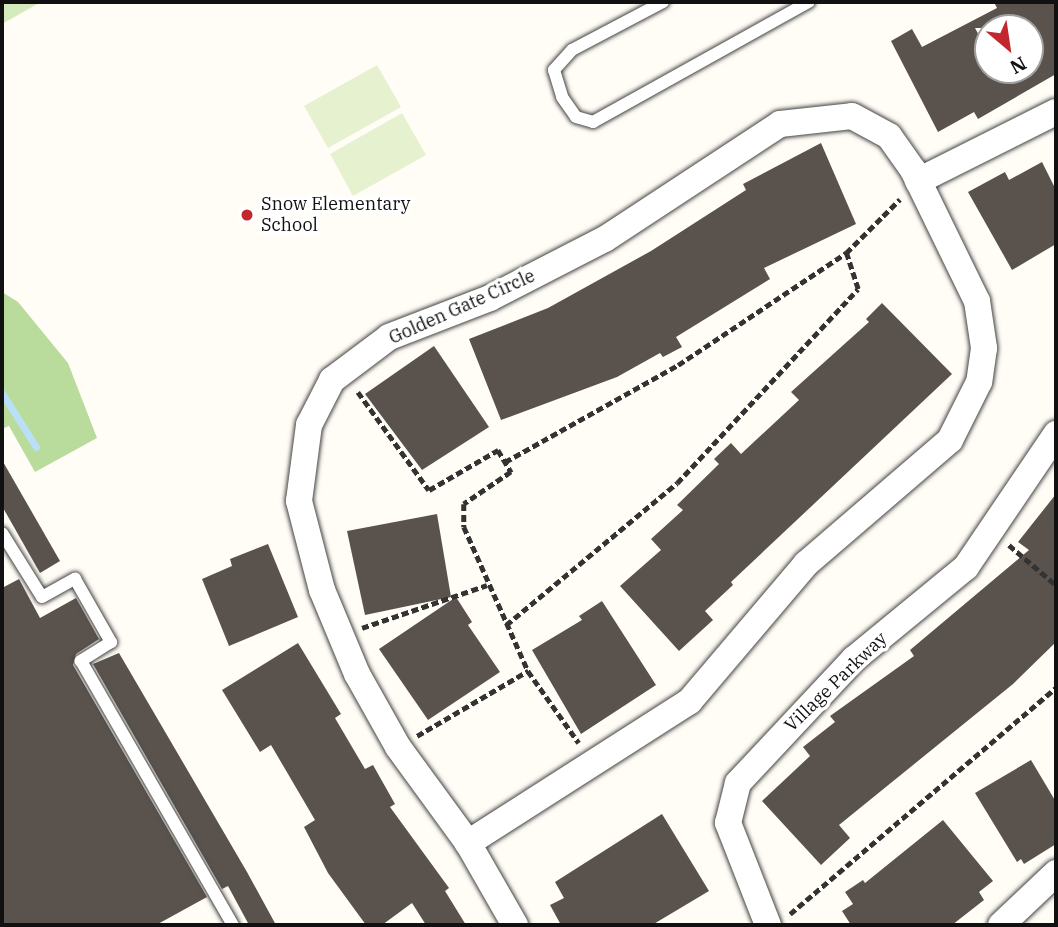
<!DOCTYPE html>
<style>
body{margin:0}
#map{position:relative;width:1058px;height:927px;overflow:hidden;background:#fffdf5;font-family:"IBM Plex Serif",serif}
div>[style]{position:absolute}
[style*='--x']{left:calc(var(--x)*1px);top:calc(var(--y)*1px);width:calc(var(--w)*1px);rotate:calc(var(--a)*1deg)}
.green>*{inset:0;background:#d5ebbd}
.forest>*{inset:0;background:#b9dc9c}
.pitch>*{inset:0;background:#e6f2cf}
.stream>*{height:7px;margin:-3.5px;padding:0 3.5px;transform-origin:3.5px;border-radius:3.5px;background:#b9e0f7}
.building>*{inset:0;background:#5a524d}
.path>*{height:4.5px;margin-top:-2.25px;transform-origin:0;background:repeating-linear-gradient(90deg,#333 0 7px,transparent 0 10.5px)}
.roads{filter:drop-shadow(0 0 2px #444) drop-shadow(0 0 2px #444)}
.lane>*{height:12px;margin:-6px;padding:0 6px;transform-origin:6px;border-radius:6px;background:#fff}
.street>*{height:26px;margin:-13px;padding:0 13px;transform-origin:13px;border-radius:13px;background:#fff}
.dots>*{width:19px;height:19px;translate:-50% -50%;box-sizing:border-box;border:4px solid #fff;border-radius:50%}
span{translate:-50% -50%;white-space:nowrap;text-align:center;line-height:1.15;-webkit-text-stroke:7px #fff;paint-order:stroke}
.poi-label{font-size:18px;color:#111}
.left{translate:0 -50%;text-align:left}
.street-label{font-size:18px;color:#111}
.frame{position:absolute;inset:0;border:4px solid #111;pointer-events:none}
.north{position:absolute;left:974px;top:14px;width:70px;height:70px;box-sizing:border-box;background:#fff;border:2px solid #a0a0a0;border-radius:50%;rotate:151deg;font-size:19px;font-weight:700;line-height:28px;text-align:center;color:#111}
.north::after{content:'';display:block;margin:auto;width:24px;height:32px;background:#c4262e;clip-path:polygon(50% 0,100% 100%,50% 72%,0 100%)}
</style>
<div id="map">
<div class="green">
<div style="clip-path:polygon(2px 2px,41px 2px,2px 24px)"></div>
</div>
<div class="forest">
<div style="clip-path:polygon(2px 292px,18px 302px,68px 363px,97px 438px,35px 472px,9px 426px,2px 429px)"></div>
</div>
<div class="pitch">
<div style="clip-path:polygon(377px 65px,401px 107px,328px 148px,304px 106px)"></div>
<div style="clip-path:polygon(402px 113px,426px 155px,353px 196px,330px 154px)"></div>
</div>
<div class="stream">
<div style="--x:2;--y:393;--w:64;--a:57.8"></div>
</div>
<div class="building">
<div style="clip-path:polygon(evenodd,994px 2px,1056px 2px,1056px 74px,978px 119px,974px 112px,938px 132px,891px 41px,912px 29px,922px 47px,997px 8px,994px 2px,975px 28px,1030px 28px,1030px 70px,988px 70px,988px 52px,975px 28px)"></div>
<div style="clip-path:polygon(821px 143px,856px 224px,764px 268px,770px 279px,676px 337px,682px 347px,663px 357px,660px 353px,617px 377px,501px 420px,469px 339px,548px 308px,651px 251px,746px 190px,743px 184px)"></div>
<div style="clip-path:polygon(1042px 162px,1056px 190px,1056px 244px,1012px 270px,968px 192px,1005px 172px,1009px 180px)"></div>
<div style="clip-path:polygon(882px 303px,952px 374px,731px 582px,733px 585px,705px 611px,713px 620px,679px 651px,620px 586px,661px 550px,651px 539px,683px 510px,677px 505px,719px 464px,714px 459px,731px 443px,741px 454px,799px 400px,791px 392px,869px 322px,866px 319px)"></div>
<div style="clip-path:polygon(434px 346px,489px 427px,422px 470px,365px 394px)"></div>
<div style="clip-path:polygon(2px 460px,60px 561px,40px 573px,2px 506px)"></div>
<div style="clip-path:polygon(1056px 494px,1056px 642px,1013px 684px,839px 825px,850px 838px,821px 865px,762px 801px,810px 756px,803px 747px,835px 722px,830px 716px,914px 656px,910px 650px,1029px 550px,1018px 542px)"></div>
<div style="clip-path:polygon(437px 514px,451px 597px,365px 615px,347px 531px)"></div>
<div style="clip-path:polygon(268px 544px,298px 617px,229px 646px,202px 579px,232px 566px,230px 559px)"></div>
<div style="clip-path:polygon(19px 579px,40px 618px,76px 598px,99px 639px,76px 654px,73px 665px,207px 897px,156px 925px,2px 925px,2px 588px)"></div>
<div style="clip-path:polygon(456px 597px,472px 622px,468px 625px,500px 672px,428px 720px,379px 649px)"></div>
<div style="clip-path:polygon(602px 601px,656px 685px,581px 734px,532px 650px,582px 620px,579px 616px)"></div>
<div style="clip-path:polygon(298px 643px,341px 714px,335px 718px,365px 769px,373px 765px,395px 804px,390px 807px,449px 888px,445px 891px,466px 925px,426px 925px,412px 903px,382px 925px,366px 925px,328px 873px,304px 827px,315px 820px,271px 745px,260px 752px,222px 690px)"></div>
<div style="clip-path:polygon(119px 653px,247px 872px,276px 925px,249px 925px,228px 886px,222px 889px,93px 664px)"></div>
<div style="clip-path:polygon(1031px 760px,1056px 802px,1056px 844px,1024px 864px,1021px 859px,1017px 862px,975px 793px)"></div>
<div style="clip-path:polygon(662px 814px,709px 891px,652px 925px,561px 925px,550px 905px,564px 898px,555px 882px)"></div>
<div style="clip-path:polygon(943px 820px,993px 881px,979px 892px,984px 900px,952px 925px,851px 925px,842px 911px,853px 904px,845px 892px,863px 880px,865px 883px)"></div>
</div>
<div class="path">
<div style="--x:358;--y:392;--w:121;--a:54.1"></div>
<div style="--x:429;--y:490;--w:80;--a:-30.1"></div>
<div style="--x:498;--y:450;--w:26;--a:59"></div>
<div style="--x:511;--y:472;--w:57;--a:145.8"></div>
<div style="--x:464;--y:504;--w:23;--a:90"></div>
<div style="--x:464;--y:527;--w:158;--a:66"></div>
<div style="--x:528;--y:671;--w:88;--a:54.7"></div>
<div style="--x:505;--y:462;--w:198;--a:-29.3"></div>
<div style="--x:678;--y:365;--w:202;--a:-33.7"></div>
<div style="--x:846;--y:253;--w:76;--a:-45"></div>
<div style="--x:1009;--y:545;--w:62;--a:40.4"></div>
<div style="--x:506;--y:625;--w:222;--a:-39.7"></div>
<div style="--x:677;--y:483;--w:265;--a:-47"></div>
<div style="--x:858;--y:289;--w:38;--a:-108"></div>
<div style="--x:362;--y:628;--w:132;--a:-19"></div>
<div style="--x:417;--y:736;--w:129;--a:-30.4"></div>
<div style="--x:790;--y:914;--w:349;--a:-40.4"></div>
</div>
<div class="roads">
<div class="lane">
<div style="--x:663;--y:2;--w:103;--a:152.2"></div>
<div style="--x:572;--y:50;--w:27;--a:132"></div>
<div style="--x:554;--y:70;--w:28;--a:73"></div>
<div style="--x:562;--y:97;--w:24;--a:55"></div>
<div style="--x:576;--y:117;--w:18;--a:16"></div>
<div style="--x:593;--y:122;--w:247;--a:-29.1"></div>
<div style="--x:2;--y:533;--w:75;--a:58"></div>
<div style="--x:42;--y:597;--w:38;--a:-29"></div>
<div style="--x:75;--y:579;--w:73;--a:60.3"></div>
<div style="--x:111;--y:642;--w:36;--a:148"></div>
<div style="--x:81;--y:661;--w:305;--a:60.1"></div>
</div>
<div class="street">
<div style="--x:852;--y:116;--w:42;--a:28.4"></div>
<div style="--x:889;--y:136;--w:42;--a:54.8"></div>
<div style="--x:913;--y:170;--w:146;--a:64"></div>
<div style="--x:977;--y:301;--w:48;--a:81.5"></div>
<div style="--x:984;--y:348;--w:34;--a:98"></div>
<div style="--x:979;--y:382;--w:65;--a:116.6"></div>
<div style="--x:950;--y:440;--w:190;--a:139.3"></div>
<div style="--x:806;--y:564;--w:180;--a:130.3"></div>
<div style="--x:690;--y:701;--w:264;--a:147.4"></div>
<div style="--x:468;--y:843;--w:119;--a:-126.1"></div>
<div style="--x:398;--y:747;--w:84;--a:-119.3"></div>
<div style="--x:357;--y:674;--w:91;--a:-112.6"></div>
<div style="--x:322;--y:590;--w:92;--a:-104.5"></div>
<div style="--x:299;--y:501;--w:77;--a:-82.5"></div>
<div style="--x:309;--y:425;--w:51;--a:-62.9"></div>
<div style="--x:332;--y:380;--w:71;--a:-37"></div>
<div style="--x:389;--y:337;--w:108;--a:-21.1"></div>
<div style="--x:490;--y:298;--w:129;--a:-27.2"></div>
<div style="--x:605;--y:239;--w:209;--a:-33.3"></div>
<div style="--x:780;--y:124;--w:72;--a:-6.3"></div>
<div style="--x:918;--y:181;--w:154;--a:-26.6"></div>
<div style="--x:468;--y:843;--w:95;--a:60.2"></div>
<div style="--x:768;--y:925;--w:110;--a:-111.4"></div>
<div style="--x:728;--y:823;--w:41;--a:-76"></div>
<div style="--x:738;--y:783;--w:170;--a:-46.9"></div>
<div style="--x:854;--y:659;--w:145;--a:-39.4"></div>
<div style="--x:966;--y:567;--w:161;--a:-55.9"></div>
<div style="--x:1001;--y:925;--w:76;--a:-43.4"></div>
</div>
</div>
<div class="dots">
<div style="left:247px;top:215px;background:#c4262e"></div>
</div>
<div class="poi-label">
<span class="left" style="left:261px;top:215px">Snow Elementary<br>School</span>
</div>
<div class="street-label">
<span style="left:462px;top:307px;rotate:-24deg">Golden Gate Circle</span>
<span style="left:836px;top:682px;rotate:-44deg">Village Parkway</span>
</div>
<div class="frame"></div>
<div class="north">N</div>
</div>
